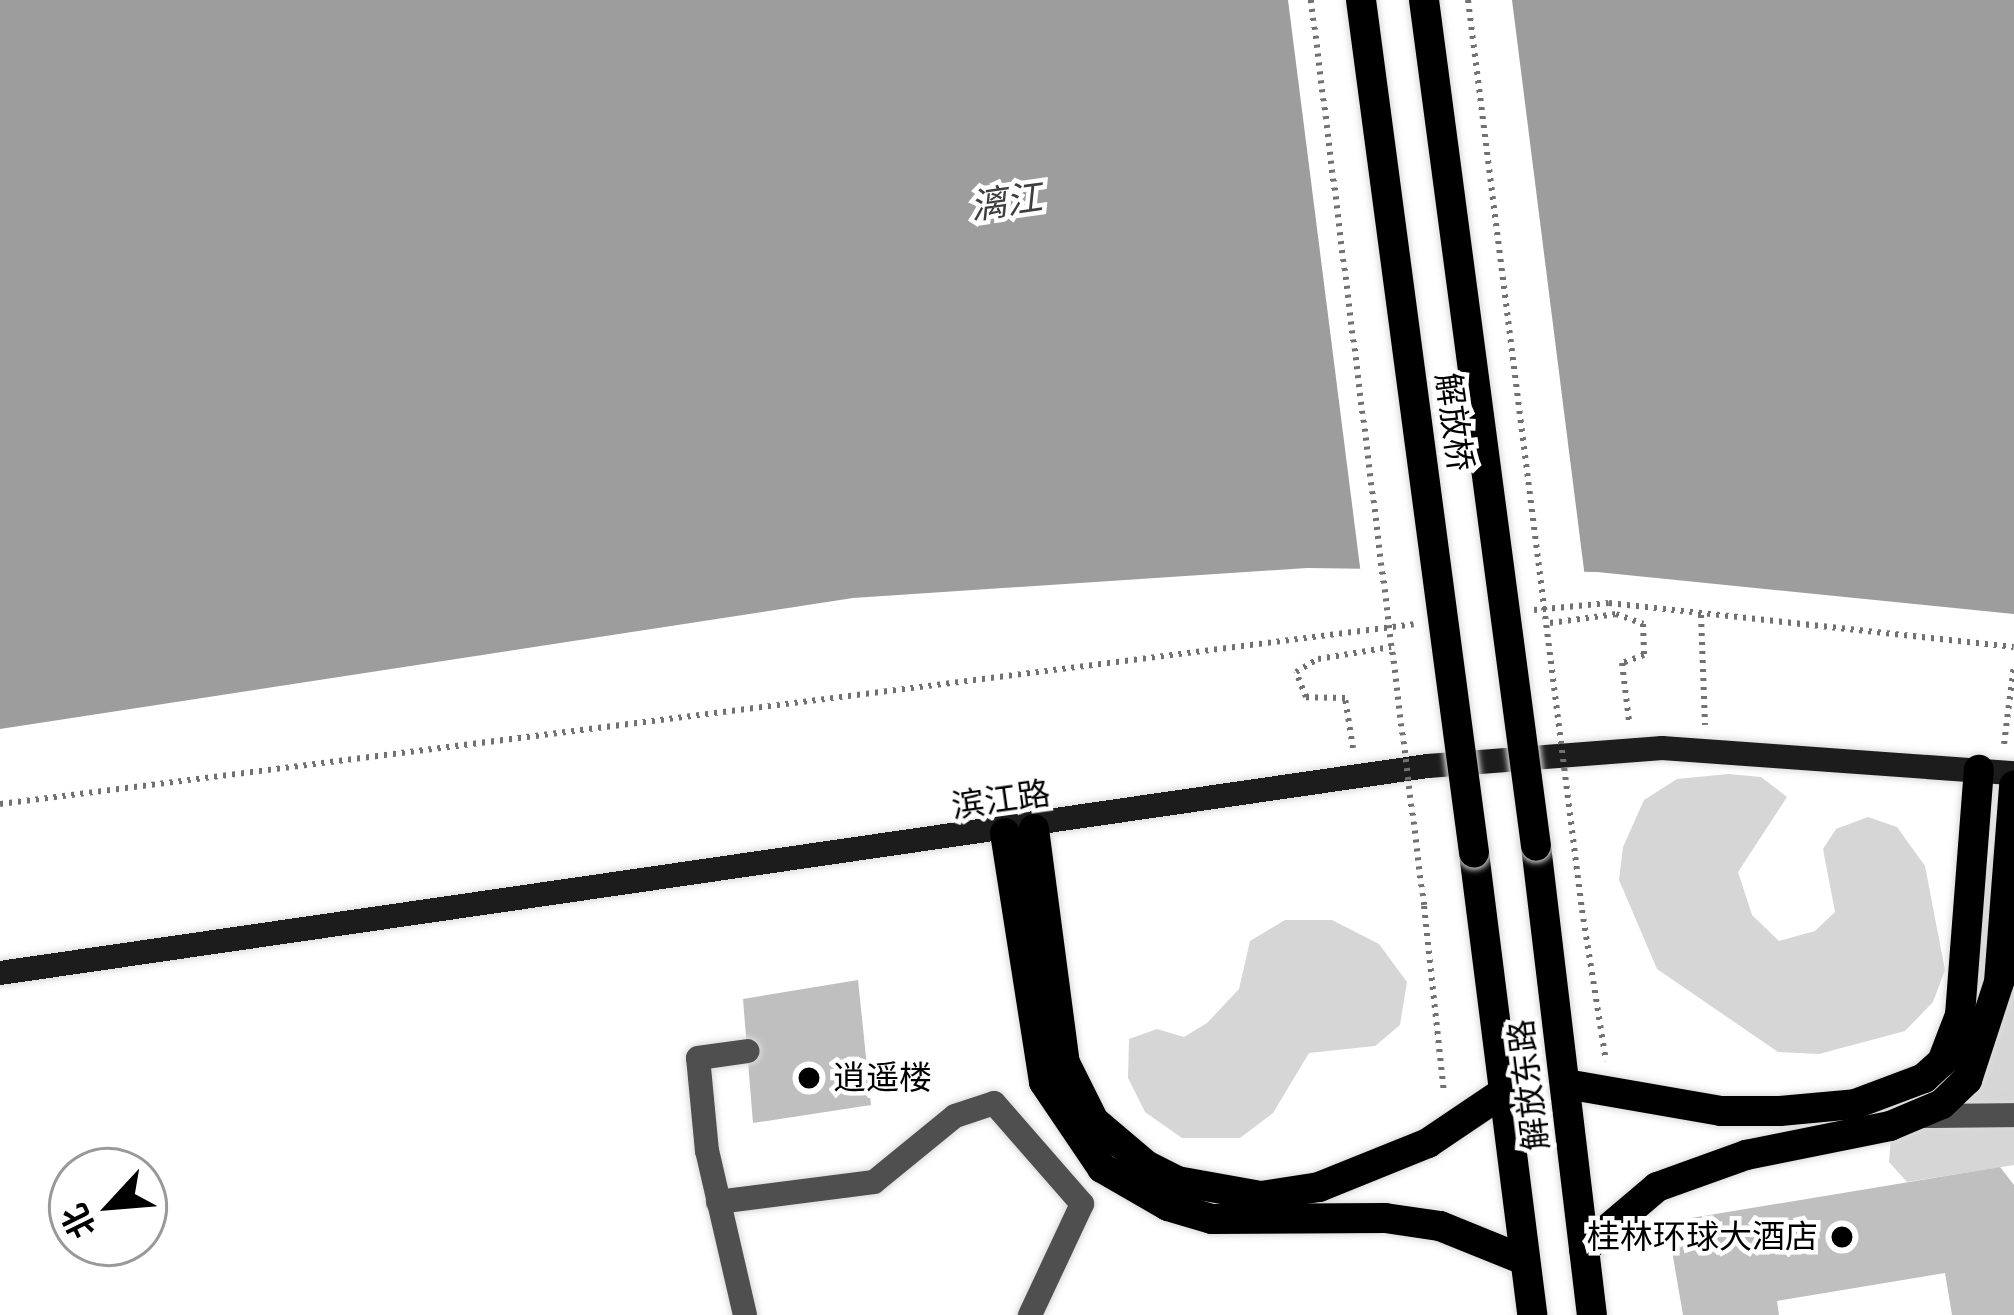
<!DOCTYPE html>
<meta charset="utf-8">
<style>
body{margin:0}
#map{position:relative;width:2014px;height:1315px;overflow:hidden;background:#fff;font-family:"Asap Condensed","Noto Sans SC",sans-serif}
div>[style]{position:absolute}
[style*='--x']{left:calc(var(--x)*1px);top:calc(var(--y)*1px);width:calc(var(--w)*1px);rotate:calc(var(--a)*1deg)}
.green>*{inset:0;background:#d6d6d6}
.water>*{inset:0;background:#9d9d9d}
.pier>*{inset:0;background:#fff}
.building>*{inset:0;background:#bfbfbf}
.path>*{height:6px;margin-top:-3px;transform-origin:0;background:repeating-linear-gradient(90deg,#717171 0 3px,transparent 0 9px)}
.roads{filter:drop-shadow(0 0 3px #dbdbdb) drop-shadow(0 0 3px #dbdbdb)}
.street>*{height:24px;margin:-12px;padding:0 12px;transform-origin:12px;border-radius:12px;background:#4f4f4f}
.secondary>*{height:24px;margin:-12px;padding:0 12px;transform-origin:12px;border-radius:12px;background:#1c1c1c}
.primary>*{height:30px;margin:-15px;padding:0 15px;transform-origin:15px;border-radius:15px;background:#000}
.path-bridge>*{height:6px;margin-top:-3px;transform-origin:0;background:repeating-linear-gradient(90deg,#717171 0 3px,transparent 0 9px)}
.bridges{filter:drop-shadow(0 0 3px #dbdbdb) drop-shadow(0 0 3px #dbdbdb)}
.primary-bridge>*{height:30px;margin:-15px;padding:0 15px;transform-origin:15px;border-radius:15px;background:#000}
.dots>*{width:33px;height:33px;translate:-50% -50%;box-sizing:border-box;border:6px solid #fff;border-radius:50%}
span{translate:-50% -50%;white-space:nowrap;text-align:center;line-height:1.15;-webkit-text-stroke:9px #fff;paint-order:stroke}
.street-label{font-size:33px;color:#000}
.poi-label{font-size:33px;color:#000}
.left{translate:0 -50%;text-align:left}
.right{translate:-100% -50%;text-align:right}
.water-label{font-size:36px;color:#3e3e3e;font-style:italic}
.north{position:absolute;left:48px;top:1147px;width:120px;height:120px;box-sizing:border-box;background:#fff;border:3px solid #999;border-radius:50%;rotate:244deg;font-size:33px;font-weight:700;line-height:48px;text-align:center;color:#000}
.north::after{content:'';display:block;margin:auto;width:42px;height:54px;background:#000;clip-path:polygon(50% 0,100% 100%,50% 72%,0 100%)}
</style>
<div id="map">
<div class="green">
<div style="clip-path:polygon(1728px 774px,1761px 777px,1787px 797px,1738px 872px,1752px 915px,1779px 941px,1815px 931px,1835px 912px,1823px 849px,1836px 829px,1868px 817px,1897px 827px,1925px 866px,1945px 970px,1933px 1002px,1905px 1031px,1819px 1054px,1778px 1052px,1657px 969px,1619px 880px,1623px 847px,1644px 800px,1677px 779px)"></div>
<div style="clip-path:polygon(2014px 828px,2014px 1165px,1907px 1182px,1889px 1162px,1891px 1137px,1970px 1104px,1984px 880px,1995px 842px)"></div>
<div style="clip-path:polygon(1285px 920px,1332px 920px,1379px 944px,1407px 982px,1400px 1025px,1375px 1046px,1309px 1053px,1273px 1113px,1240px 1138px,1182px 1138px,1145px 1112px,1128px 1078px,1129px 1039px,1157px 1029px,1184px 1037px,1207px 1023px,1239px 989px,1250px 941px)"></div>
</div>
<div class="water">
<div style="clip-path:polygon(0 0,2014px 0,2014px 614px,1597px 572px,1307px 568px,853px 598px,0 729px)"></div>
</div>
<div class="pier">
<div style="clip-path:polygon(1288px 0,1512px 0,1585px 578px,1361px 575px)"></div>
</div>
<div class="building">
<div style="clip-path:polygon(858px 980px,871px 1105px,753px 1123px,743px 999px)"></div>
<div style="clip-path:polygon(2000px 1167px,2014px 1185px,2014px 1315px,1952px 1315px,1945px 1273px,1777px 1301px,1779px 1315px,1683px 1315px,1667px 1222px)"></div>
</div>
<div class="path">
<div style="--x:1534;--y:610;--w:75;--a:-5.3"></div>
<div style="--x:1609;--y:603;--w:407;--a:6.2"></div>
<div style="--x:1701;--y:615;--w:110;--a:87.9"></div>
<div style="--x:1550;--y:623;--w:67;--a:-7.8"></div>
<div style="--x:1616;--y:614;--w:29;--a:20"></div>
<div style="--x:1643;--y:624;--w:31;--a:88"></div>
<div style="--x:1644;--y:655;--w:23;--a:160"></div>
<div style="--x:1622;--y:663;--w:58;--a:83.1"></div>
<div style="--x:2004;--y:744;--w:80;--a:-82.8"></div>
<div style="--x:1353;--y:748;--w:51;--a:-99.1"></div>
<div style="--x:1345;--y:698;--w:39;--a:-179"></div>
<div style="--x:1306;--y:697;--w:27;--a:-112"></div>
<div style="--x:1296;--y:672;--w:26;--a:-31"></div>
<div style="--x:1318;--y:659;--w:74;--a:-9.3"></div>
<div style="--x:0;--y:804;--w:1425;--a:-7.25"></div>
<div style="--x:1424;--y:906;--w:188;--a:83.9"></div>
<div style="--x:1582;--y:910;--w:153;--a:81"></div>
</div>
<div class="roads">
<div class="street">
<div style="--x:1920;--y:1116;--w:94;--a:-0.6"></div>
<div style="--x:718;--y:1202;--w:157;--a:-7.3"></div>
<div style="--x:874;--y:1182;--w:104;--a:-39.2"></div>
<div style="--x:955;--y:1116;--w:41;--a:-18.4"></div>
<div style="--x:994;--y:1103;--w:134;--a:48.9"></div>
<div style="--x:1082;--y:1204;--w:123;--a:115.1"></div>
<div style="--x:745;--y:1315;--w:168;--a:-103"></div>
<div style="--x:707;--y:1151;--w:93;--a:-95.5"></div>
<div style="--x:698;--y:1058;--w:50;--a:-8"></div>
</div>
<div class="secondary">
<div style="--x:0;--y:973;--w:1443;--a:-8.25"></div>
<div style="--x:1428;--y:766;--w:235;--a:-4.4"></div>
<div style="--x:1662;--y:748;--w:353;--a:4.1"></div>
</div>
<div class="primary">
<div style="--x:1034;--y:829;--w:236;--a:82.5"></div>
<div style="--x:1065;--y:1063;--w:65;--a:63.4"></div>
<div style="--x:1094;--y:1121;--w:68;--a:40.2"></div>
<div style="--x:1146;--y:1165;--w:35;--a:27"></div>
<div style="--x:1177;--y:1181;--w:85;--a:10.1"></div>
<div style="--x:1261;--y:1196;--w:59;--a:-8.8"></div>
<div style="--x:1319;--y:1187;--w:118;--a:-22"></div>
<div style="--x:1428;--y:1143;--w:89;--a:-34"></div>
<div style="--x:1005;--y:833;--w:252;--a:81.1"></div>
<div style="--x:1044;--y:1082;--w:104;--a:56"></div>
<div style="--x:1102;--y:1168;--w:76;--a:29.9"></div>
<div style="--x:1168;--y:1206;--w:46;--a:16.5"></div>
<div style="--x:1212;--y:1219;--w:173;--a:-0.3"></div>
<div style="--x:1385;--y:1218;--w:56;--a:8.3"></div>
<div style="--x:1440;--y:1226;--w:91;--a:22"></div>
<div style="--x:1536;--y:846;--w:472;--a:83.2"></div>
<div style="--x:1474;--y:853;--w:466;--a:82.8"></div>
<div style="--x:1566;--y:1084;--w:156;--a:9.9"></div>
<div style="--x:1720;--y:1111;--w:60;--a:0"></div>
<div style="--x:1780;--y:1111;--w:75;--a:-5.3"></div>
<div style="--x:1855;--y:1104;--w:74;--a:-20.6"></div>
<div style="--x:1924;--y:1078;--w:24;--a:-42"></div>
<div style="--x:1942;--y:1062;--w:50;--a:-69"></div>
<div style="--x:1960;--y:1015;--w:246;--a:-85.6"></div>
<div style="--x:1584;--y:1249;--w:96;--a:-40.3"></div>
<div style="--x:1657;--y:1187;--w:95;--a:-19.8"></div>
<div style="--x:1746;--y:1155;--w:147;--a:-11.4"></div>
<div style="--x:1890;--y:1126;--w:56;--a:-22.9"></div>
<div style="--x:1942;--y:1104;--w:35;--a:-44"></div>
<div style="--x:1967;--y:1080;--w:103;--a:-71.9"></div>
<div style="--x:1999;--y:982;--w:197;--a:-85.6"></div>
</div>
</div>
<div class="path-bridge">
<div style="--x:1311;--y:0;--w:913;--a:82.89"></div>
<div style="--x:1468;--y:0;--w:917;--a:82.86"></div>
</div>
<div class="bridges">
<div class="primary-bridge">
<div style="--x:1361;--y:0;--w:860;--a:82.45"></div>
<div style="--x:1424;--y:0;--w:853;--a:82.46"></div>
</div>
</div>
<div class="dots">
<div style="left:809px;top:1078px;background:#000"></div>
<div style="left:1842px;top:1237px;background:#000"></div>
</div>
<div class="street-label">
<span style="left:1454px;top:422px;rotate:82deg">解放桥</span>
<span style="left:1001px;top:800px;rotate:-8deg">滨江路</span>
<span style="left:1529px;top:1085px;rotate:-97deg">解放东路</span>
</div>
<div class="poi-label">
<span class="left" style="left:833px;top:1078px">逍遥楼</span>
<span class="right" style="left:1818px;top:1237px">桂林环球大酒店</span>
</div>
<div class="water-label">
<span style="left:1006px;top:202px;rotate:-8deg">漓江</span>
</div>
<div class="north">北</div>
</div>
